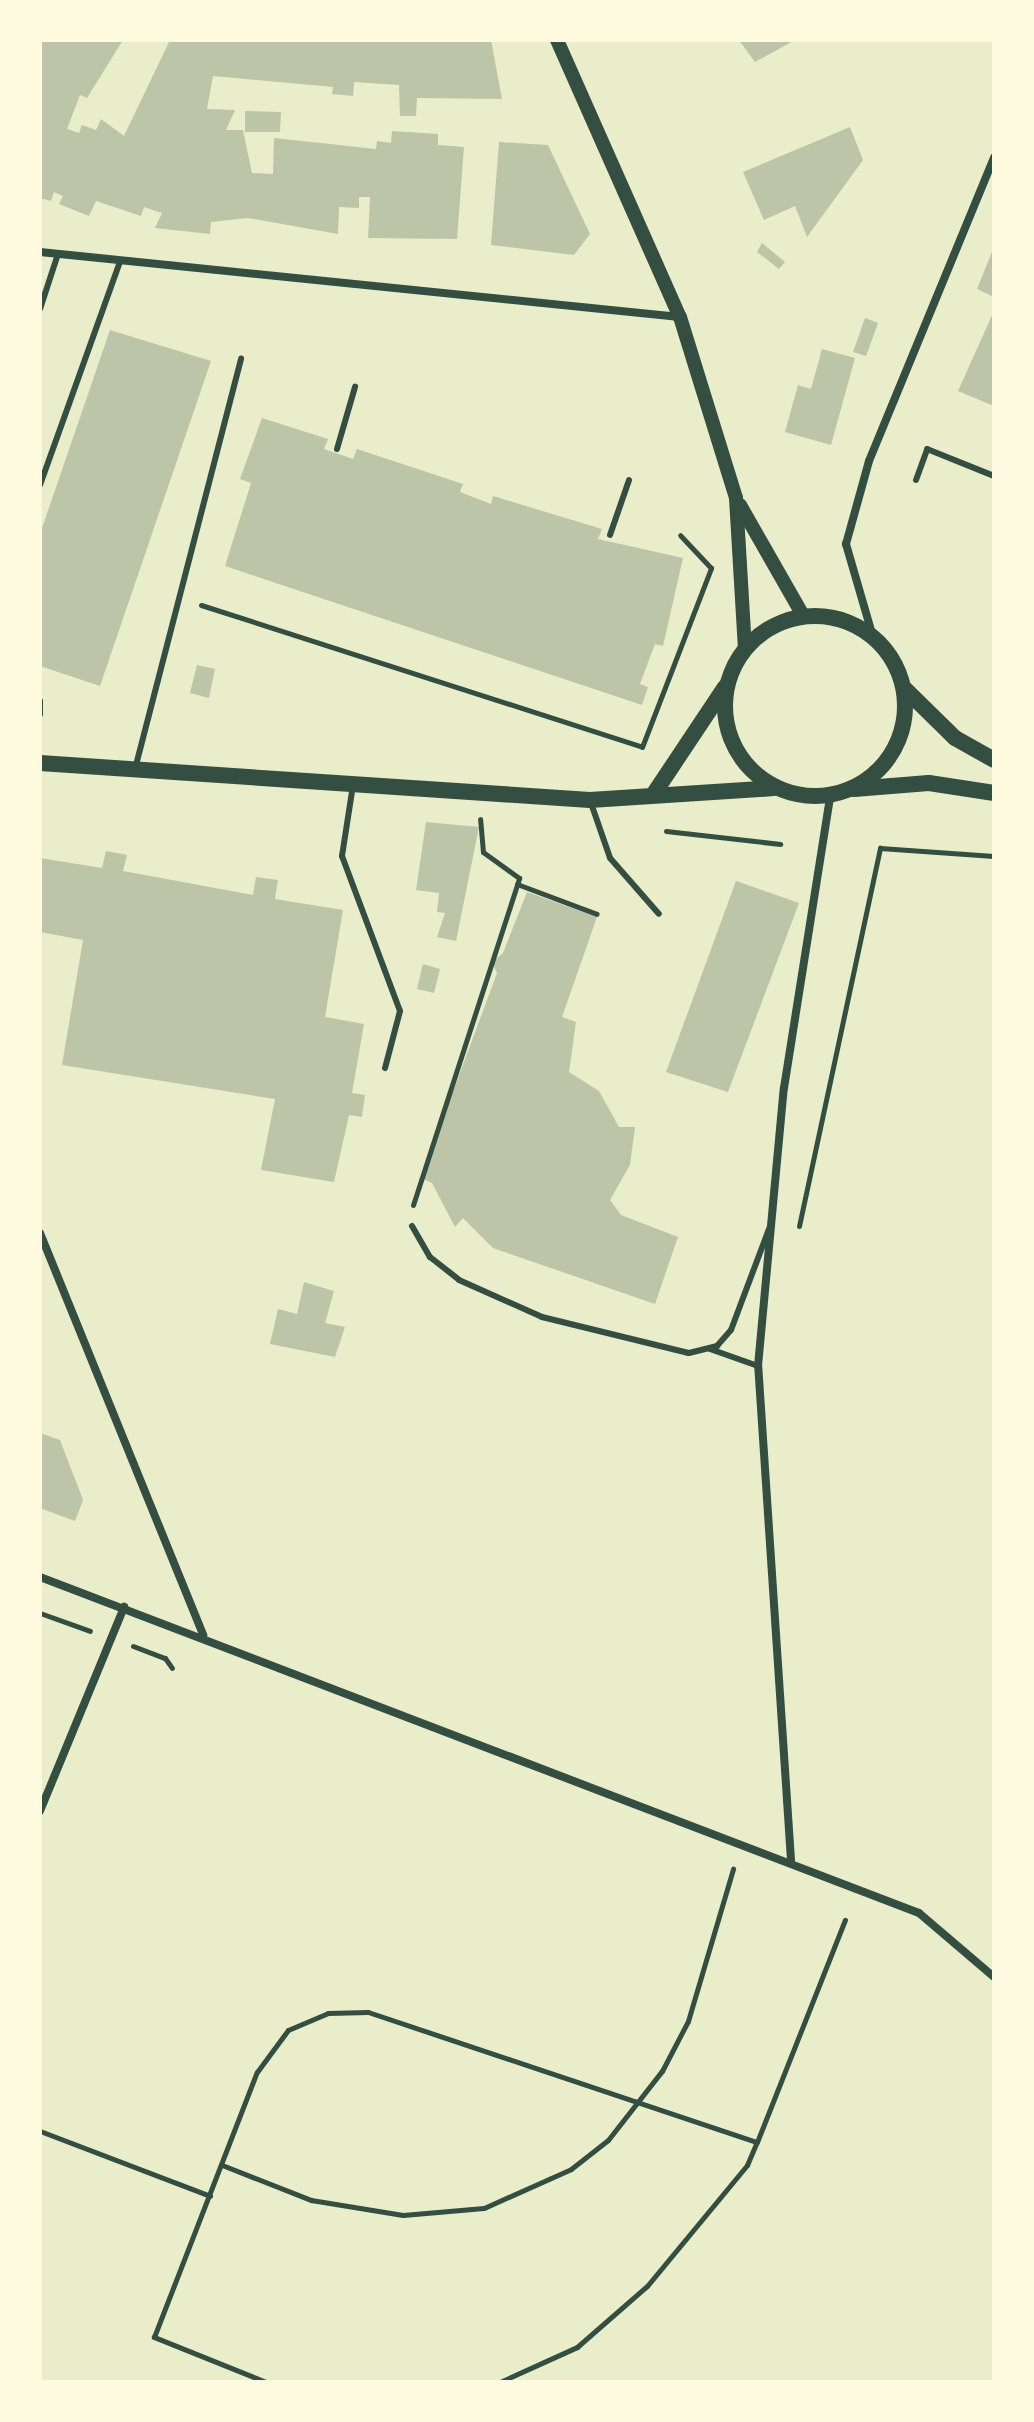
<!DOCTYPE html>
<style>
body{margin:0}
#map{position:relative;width:1034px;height:2422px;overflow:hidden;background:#e9edc9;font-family:Rubik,sans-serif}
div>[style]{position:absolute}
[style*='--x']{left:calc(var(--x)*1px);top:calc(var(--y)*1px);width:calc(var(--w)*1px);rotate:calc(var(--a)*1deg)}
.building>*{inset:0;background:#bcc5a7}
.path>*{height:5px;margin:-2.5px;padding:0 2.5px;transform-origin:2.5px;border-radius:2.5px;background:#344e41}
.service>*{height:6px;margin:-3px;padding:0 3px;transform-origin:3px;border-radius:3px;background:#344e41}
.minor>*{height:8px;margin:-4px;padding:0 4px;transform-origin:4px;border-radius:4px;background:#344e41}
.tertiary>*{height:14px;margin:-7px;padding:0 7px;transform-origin:7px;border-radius:7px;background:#344e41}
.secondary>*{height:16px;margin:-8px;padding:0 8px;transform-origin:8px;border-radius:8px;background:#344e41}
.secondary>.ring{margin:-8px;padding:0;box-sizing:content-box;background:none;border:16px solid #344e41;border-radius:50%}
span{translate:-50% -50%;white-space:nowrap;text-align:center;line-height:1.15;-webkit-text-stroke:6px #fefae0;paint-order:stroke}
.frame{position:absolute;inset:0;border:42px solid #fefae0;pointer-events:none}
</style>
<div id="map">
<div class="building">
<div style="clip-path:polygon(40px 40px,123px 40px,87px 98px,80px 95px,67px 129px,79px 133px,82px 125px,96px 130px,101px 119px,124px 136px,170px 40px,491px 40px,502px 99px,417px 98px,416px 116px,400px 116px,399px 85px,354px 82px,353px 96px,332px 94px,333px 87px,213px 76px,207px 109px,235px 110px,226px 130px,243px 130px,252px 173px,273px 174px,274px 138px,376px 149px,377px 141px,391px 143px,392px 131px,438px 134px,438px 145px,464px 147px,457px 239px,368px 238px,370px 197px,359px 197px,359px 208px,339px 207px,338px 234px,248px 218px,211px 222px,210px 234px,155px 228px,162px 213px,144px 207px,141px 216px,96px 201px,89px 216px,59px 204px,63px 196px,54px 192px,51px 201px,40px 198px)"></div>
<div style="clip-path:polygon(739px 40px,795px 40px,755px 62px)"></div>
<div style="clip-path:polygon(245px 111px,281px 112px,280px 132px,245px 132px)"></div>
<div style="clip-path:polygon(850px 127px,863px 160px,807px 237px,795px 206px,764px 220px,743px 172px)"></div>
<div style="clip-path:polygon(499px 142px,548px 145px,590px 234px,574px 255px,491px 245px)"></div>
<div style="clip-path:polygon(762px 243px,785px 262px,779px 269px,757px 252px)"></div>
<div style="clip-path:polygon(994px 247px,994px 297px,977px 289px)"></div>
<div style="clip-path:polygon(994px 311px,994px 406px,958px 391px)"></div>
<div style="clip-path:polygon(865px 318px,878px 323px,866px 356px,853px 352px)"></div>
<div style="clip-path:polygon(110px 330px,211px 361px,100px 686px,40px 666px,40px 534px)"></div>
<div style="clip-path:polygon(822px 349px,855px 358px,831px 445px,785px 432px,798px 385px,811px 389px)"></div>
<div style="clip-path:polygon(262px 418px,328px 439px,324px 449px,353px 459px,357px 449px,463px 484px,460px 492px,491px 504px,493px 496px,602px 529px,598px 539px,683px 558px,663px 646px,655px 644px,640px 684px,648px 687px,642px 705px,225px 566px,251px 483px,240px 479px)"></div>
<div style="clip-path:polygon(197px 665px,215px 669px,209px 698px,190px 693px)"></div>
<div style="clip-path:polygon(426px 822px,479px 827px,456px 941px,437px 937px,445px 913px,437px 912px,439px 893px,416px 890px)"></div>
<div style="clip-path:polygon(106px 851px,127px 855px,123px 871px,253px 895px,256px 877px,278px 880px,275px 899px,343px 910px,325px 1017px,364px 1024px,352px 1093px,365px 1095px,362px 1117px,349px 1115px,334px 1182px,261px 1170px,275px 1099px,62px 1065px,83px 940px,40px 932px,40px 858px,102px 868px)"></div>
<div style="clip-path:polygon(736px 881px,799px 903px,728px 1092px,666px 1072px)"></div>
<div style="clip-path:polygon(527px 892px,597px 917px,562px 1017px,576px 1022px,569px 1072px,599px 1091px,619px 1127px,635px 1127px,630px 1165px,610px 1200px,621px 1215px,678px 1237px,655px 1304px,493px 1248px,463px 1218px,455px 1227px,432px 1183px,421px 1178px,497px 973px,492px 962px,503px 953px)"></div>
<div style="clip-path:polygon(423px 964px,440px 969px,434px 993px,417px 989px)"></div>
<div style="clip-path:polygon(304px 1282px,334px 1291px,325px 1323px,345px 1327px,335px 1357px,270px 1344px,278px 1309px,297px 1314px)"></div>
<div style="clip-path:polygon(40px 1433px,60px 1440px,83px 1500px,75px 1521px,40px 1508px)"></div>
</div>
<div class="path">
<div style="--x:201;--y:605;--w:463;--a:17.8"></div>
<div style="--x:642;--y:747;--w:192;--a:-68.9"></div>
<div style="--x:711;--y:568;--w:45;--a:-133.2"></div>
<div style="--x:40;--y:700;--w:14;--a:90"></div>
<div style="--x:666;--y:831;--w:115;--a:6.5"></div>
<div style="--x:517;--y:884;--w:85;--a:20.6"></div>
<div style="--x:413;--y:1205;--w:344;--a:-72"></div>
<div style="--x:519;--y:878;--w:44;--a:-144.2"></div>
<div style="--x:483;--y:852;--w:33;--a:-95"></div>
<div style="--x:799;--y:1226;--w:387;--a:-77.9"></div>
<div style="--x:880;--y:848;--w:114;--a:4"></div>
<div style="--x:40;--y:1613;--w:53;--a:19.8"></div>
<div style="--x:133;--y:1646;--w:34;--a:21"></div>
<div style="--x:165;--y:1658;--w:12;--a:55"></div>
<div style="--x:40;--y:2131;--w:182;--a:20.9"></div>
<div style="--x:222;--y:2165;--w:96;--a:21.5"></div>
<div style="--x:311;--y:2200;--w:93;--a:9.3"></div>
<div style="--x:403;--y:2215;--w:81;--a:-4.9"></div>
<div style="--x:484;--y:2208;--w:95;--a:-24.1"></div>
<div style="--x:571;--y:2169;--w:47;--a:-38.1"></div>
<div style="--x:608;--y:2140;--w:88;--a:-52"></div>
<div style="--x:662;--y:2071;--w:56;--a:-62.5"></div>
<div style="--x:688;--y:2021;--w:159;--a:-73.5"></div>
<div style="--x:266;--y:2382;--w:121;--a:-158.1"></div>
<div style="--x:154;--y:2337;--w:284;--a:-68.8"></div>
<div style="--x:257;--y:2072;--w:52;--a:-53.6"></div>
<div style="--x:288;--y:2030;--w:43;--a:-23"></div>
<div style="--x:328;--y:2013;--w:40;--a:-1.4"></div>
<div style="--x:368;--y:2012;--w:410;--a:18.5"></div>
<div style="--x:757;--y:2142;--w:239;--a:-68.4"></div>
<div style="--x:500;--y:2382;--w:85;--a:-24.4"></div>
<div style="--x:577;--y:2347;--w:93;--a:-41.1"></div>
<div style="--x:647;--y:2286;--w:157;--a:-50.4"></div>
<div style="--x:747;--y:2165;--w:25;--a:-67"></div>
</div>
<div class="service">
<div style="--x:40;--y:309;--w:58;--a:-71.9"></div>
<div style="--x:337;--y:449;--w:65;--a:-73.8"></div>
<div style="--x:916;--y:480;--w:33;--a:-70"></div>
<div style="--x:927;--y:449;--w:72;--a:21.9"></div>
<div style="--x:40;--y:485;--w:238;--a:-70.3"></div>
<div style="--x:610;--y:535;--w:58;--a:-70.9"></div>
<div style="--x:135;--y:769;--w:424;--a:-75.5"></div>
<div style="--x:353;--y:785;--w:72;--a:98.8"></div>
<div style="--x:342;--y:856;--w:165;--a:69.5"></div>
<div style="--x:400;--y:1011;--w:59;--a:104.7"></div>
<div style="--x:591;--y:803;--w:58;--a:70.9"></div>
<div style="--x:610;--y:858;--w:74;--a:48.8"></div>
<div style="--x:412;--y:1226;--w:36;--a:60"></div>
<div style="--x:430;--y:1257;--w:37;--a:38"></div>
<div style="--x:459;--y:1280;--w:91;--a:24"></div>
<div style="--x:542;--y:1317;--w:151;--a:13.8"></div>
<div style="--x:689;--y:1353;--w:29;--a:-14"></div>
<div style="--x:717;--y:1346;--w:21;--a:-49"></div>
<div style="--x:731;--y:1330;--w:108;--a:-69.4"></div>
<div style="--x:710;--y:1349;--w:51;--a:19.5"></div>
</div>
<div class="minor">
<div style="--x:40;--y:252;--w:643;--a:5.8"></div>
<div style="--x:873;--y:637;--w:97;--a:-106.2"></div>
<div style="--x:846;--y:544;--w:86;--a:-74.5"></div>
<div style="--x:869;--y:461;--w:329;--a:-67.6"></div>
<div style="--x:40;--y:1233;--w:434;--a:67.9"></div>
<div style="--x:40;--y:1577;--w:941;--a:20.92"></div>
<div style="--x:919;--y:1913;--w:99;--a:40.5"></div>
<div style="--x:40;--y:1811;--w:221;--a:-67.6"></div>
<div style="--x:791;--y:1860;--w:495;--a:-93.8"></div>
<div style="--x:758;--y:1366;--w:279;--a:-84.7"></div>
<div style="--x:784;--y:1088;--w:296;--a:-81"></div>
</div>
<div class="tertiary">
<div style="--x:557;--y:40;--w:303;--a:66.1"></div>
<div style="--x:680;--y:317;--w:189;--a:72.8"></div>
<div style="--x:736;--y:498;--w:150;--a:86.6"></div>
<div style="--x:740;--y:505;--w:129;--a:60.3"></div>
</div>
<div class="secondary">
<div class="ring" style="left:725px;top:616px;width:164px;height:164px"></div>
<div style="--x:904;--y:688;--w:71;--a:44.4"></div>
<div style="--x:955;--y:738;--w:45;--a:29.4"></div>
<div style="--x:40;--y:763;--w:551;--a:3.85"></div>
<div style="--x:590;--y:800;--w:184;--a:-3.7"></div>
<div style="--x:854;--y:789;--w:75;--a:-4.6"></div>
<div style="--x:929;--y:783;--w:66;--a:8.7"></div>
<div style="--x:655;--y:792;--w:126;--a:-56.3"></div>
</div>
<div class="frame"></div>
</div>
